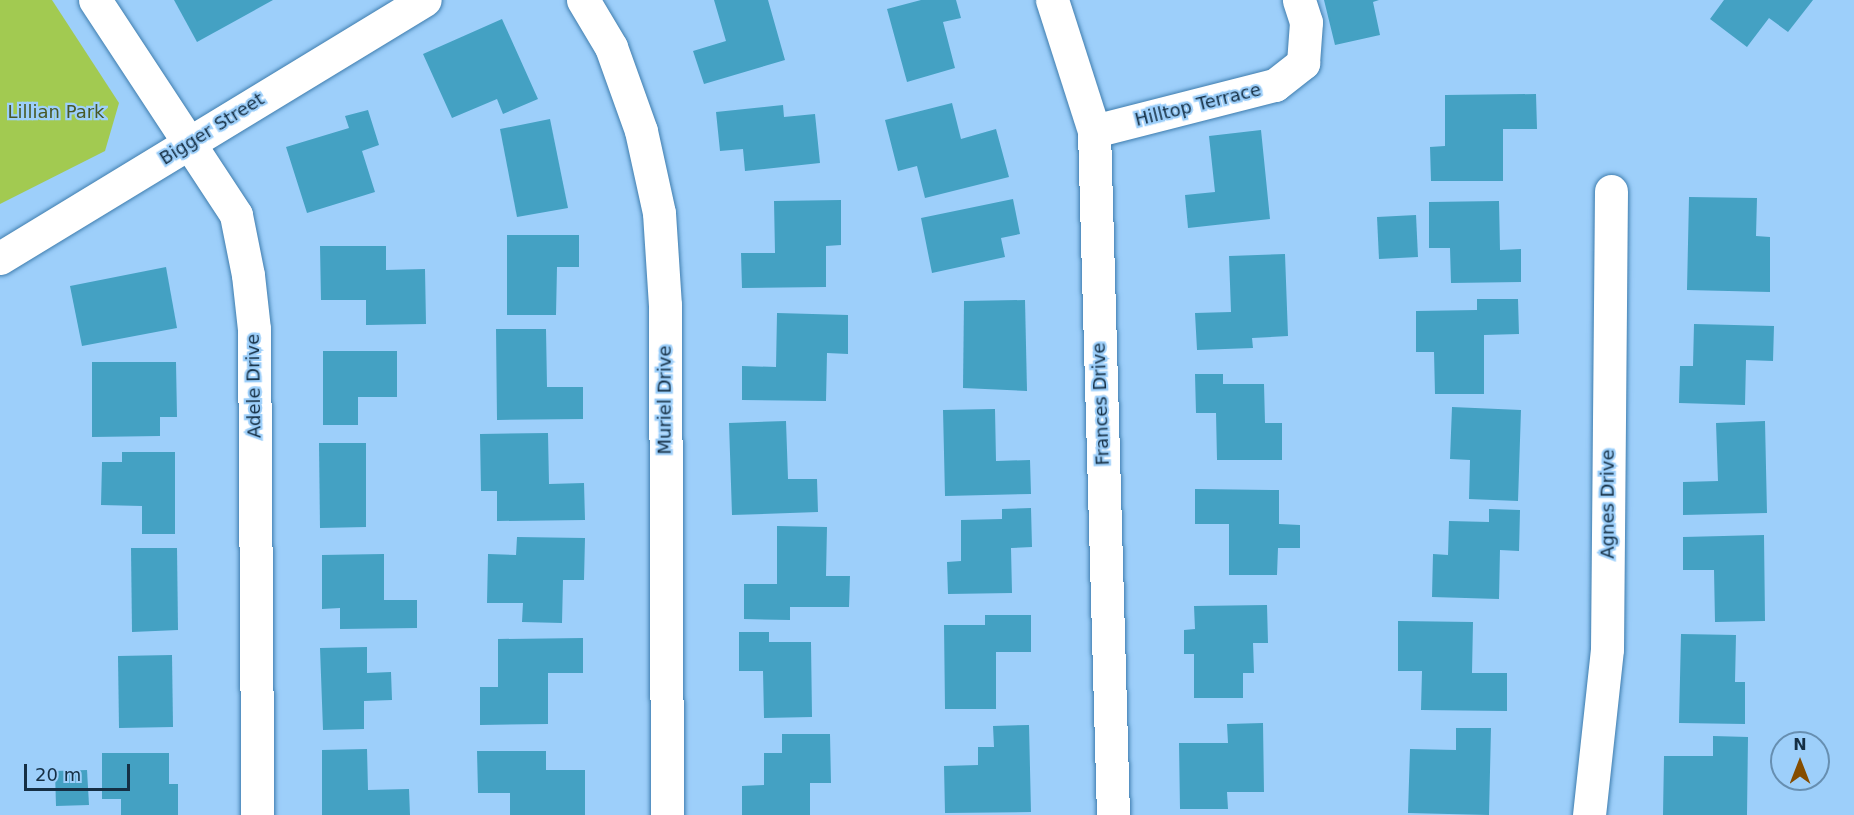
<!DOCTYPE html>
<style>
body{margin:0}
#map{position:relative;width:1854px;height:815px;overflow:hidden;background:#9dcffa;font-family:"DejaVu Sans",sans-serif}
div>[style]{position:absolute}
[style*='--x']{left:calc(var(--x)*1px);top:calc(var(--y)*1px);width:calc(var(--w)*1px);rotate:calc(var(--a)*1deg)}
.green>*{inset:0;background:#a2ca51}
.building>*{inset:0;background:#44a1c3}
.roads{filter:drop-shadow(0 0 2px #3f7dae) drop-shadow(0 0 2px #3f7dae)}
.street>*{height:33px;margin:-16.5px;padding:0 16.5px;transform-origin:16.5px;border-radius:16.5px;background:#fff}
.secondary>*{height:33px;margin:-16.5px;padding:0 16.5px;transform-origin:16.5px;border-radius:16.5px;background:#fff}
span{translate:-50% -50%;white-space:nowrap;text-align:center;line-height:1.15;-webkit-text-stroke:4.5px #9dcffa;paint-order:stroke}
.street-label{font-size:18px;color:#152f44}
.park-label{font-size:18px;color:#485927}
.north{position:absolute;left:1770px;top:731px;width:60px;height:60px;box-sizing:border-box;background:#9dcffa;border:2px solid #678fb1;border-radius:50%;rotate:0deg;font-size:16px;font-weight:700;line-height:24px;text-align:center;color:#152f44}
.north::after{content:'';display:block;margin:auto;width:21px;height:27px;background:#854d00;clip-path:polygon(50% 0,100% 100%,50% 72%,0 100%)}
.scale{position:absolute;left:24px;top:764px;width:106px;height:27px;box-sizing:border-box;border:3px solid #152f44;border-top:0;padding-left:8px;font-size:18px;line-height:21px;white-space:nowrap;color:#152f44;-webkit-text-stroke:4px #9dcffa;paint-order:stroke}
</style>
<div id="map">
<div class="green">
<div style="clip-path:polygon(0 0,52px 0,119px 103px,105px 151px,0 204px)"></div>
</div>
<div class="building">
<div style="clip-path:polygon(174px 0,273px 0,197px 42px)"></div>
<div style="clip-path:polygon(714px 0,768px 0,785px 60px,704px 84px,693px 51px,726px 41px)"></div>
<div style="clip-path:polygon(921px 0,956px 0,961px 18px,943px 22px,955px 68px,907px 82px,887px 9px)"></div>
<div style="clip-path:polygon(1324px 0,1379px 0,1373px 2px,1380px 35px,1335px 45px)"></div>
<div style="clip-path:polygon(1724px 0,1813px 0,1788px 32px,1769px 18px,1747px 47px,1710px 19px)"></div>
<div style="clip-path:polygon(502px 19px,538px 99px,503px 114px,497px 99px,452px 118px,423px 54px)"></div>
<div style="clip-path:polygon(1536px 94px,1537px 129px,1503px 129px,1503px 181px,1431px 181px,1430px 147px,1445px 146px,1445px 95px)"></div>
<div style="clip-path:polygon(952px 103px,961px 139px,996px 129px,1009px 177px,925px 198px,917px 166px,898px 171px,885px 120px)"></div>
<div style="clip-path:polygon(783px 105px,784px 117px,815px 114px,820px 163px,745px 171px,743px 149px,720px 151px,716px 112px)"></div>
<div style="clip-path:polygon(368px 110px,379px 145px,362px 151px,375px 192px,307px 213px,286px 147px,349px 128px,345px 116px)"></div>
<div style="clip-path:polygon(550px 119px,568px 208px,517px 217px,500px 129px)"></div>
<div style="clip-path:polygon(1261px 130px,1270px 219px,1188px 228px,1185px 195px,1215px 192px,1209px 136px)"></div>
<div style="clip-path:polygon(1689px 197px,1757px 198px,1756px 236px,1770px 237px,1770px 292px,1687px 290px)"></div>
<div style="clip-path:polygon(1013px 199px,1020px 234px,1001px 238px,1005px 257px,932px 273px,921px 218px)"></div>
<div style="clip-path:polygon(841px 200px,841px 245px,826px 246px,826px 287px,742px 288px,741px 253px,775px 253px,774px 201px)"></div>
<div style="clip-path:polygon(1499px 201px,1500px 250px,1521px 249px,1521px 282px,1451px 283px,1450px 248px,1429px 248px,1429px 202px)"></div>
<div style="clip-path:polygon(1416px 215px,1418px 257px,1379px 259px,1377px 217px)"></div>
<div style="clip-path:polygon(507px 235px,579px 235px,579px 267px,557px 267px,556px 315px,507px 315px)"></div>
<div style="clip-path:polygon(320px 246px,386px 246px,386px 270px,425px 269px,426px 324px,366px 325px,366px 300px,321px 300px)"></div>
<div style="clip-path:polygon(1285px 254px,1288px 336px,1252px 338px,1253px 348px,1197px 350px,1195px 313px,1231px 312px,1229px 256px)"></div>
<div style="clip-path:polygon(166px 267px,177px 328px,82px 346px,70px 286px)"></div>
<div style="clip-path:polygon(1477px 299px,1518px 299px,1519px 334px,1484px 335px,1484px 394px,1435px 394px,1434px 352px,1416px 352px,1416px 311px,1477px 310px)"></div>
<div style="clip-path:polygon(1025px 300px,1027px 391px,963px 388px,964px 301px)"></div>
<div style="clip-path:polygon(777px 313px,848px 315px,848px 354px,827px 353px,826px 401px,742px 400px,742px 366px,776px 367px)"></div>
<div style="clip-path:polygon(1694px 324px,1774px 326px,1773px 361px,1746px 360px,1745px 405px,1679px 403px,1680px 366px,1693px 366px)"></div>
<div style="clip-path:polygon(496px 329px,546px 329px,547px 387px,583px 387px,583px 419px,497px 420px)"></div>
<div style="clip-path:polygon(323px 351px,397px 351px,397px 397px,358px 397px,358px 425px,323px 425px)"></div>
<div style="clip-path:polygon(92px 362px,176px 362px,177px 417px,160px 417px,160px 436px,92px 437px)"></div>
<div style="clip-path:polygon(1195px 374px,1223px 374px,1223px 384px,1264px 384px,1265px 423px,1282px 423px,1282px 460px,1217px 460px,1216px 413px,1196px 413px)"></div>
<div style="clip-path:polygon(1452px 407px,1521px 410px,1518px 501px,1469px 499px,1470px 460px,1450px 459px)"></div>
<div style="clip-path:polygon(995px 409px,996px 461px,1030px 460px,1031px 494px,945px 496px,943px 410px)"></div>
<div style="clip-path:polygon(786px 421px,788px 479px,817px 479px,818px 512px,732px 515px,729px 423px)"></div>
<div style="clip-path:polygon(1765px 421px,1767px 513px,1683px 515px,1683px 482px,1718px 481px,1716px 423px)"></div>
<div style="clip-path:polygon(548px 433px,549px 484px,584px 483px,585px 520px,497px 521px,497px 491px,481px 491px,480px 434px)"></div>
<div style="clip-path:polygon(319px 443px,366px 443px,366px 527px,320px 528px)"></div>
<div style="clip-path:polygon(122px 452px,175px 452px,175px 534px,142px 534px,142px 506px,101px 505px,102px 462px,122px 462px)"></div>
<div style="clip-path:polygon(1195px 489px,1279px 490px,1279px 524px,1300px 525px,1300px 548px,1278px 548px,1277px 575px,1229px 575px,1229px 524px,1195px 524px)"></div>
<div style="clip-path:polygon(1031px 508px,1032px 547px,1011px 548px,1012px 593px,948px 594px,947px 562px,961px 561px,961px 520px,1002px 519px,1002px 509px)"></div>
<div style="clip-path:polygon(1489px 509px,1520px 510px,1519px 551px,1500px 550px,1499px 599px,1432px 597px,1433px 554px,1448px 555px,1449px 521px,1489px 522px)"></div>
<div style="clip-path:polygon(777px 526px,827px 527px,826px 576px,850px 576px,849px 607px,790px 607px,790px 620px,744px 619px,744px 584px,777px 584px)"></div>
<div style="clip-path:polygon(1764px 535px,1765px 621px,1715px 622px,1714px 570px,1683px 570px,1683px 537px)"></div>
<div style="clip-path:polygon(517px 537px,585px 538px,584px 580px,563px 580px,562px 623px,522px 622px,523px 603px,487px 603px,488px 554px,516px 555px)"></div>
<div style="clip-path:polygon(131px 548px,177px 548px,178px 630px,132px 632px)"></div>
<div style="clip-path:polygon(384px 554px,384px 600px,417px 600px,417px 628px,340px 629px,340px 608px,322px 609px,322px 555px)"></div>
<div style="clip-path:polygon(1267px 605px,1268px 643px,1253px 643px,1254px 673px,1243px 673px,1243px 698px,1194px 698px,1194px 654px,1184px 654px,1184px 630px,1195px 629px,1194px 606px)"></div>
<div style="clip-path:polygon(985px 615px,1031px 615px,1031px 652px,996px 652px,996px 709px,945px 709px,944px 625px,985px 625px)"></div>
<div style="clip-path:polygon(1398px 621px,1473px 622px,1472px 673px,1507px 673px,1507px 711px,1421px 710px,1422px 671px,1398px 671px)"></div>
<div style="clip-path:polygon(739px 632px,769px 632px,769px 642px,811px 642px,812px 717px,764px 718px,763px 671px,739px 671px)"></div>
<div style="clip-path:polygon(1681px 634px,1736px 635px,1735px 682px,1745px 682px,1745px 724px,1679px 723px)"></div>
<div style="clip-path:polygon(583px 638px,583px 673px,548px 673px,548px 724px,480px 725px,480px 687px,498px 687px,498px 639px)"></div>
<div style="clip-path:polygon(367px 647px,367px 673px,391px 672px,392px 700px,364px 701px,364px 729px,323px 730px,320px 648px)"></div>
<div style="clip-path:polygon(172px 655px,173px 727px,119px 728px,118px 656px)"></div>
<div style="clip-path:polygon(1263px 723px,1264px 792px,1227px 792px,1228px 809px,1180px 809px,1179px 743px,1228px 743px,1227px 724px)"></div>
<div style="clip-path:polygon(1029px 725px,1031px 812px,945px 813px,944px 766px,978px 765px,978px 747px,994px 747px,993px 726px)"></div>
<div style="clip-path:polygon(1456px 728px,1491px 728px,1489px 815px,1408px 813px,1410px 749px,1456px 750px)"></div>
<div style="clip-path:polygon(782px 734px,830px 734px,831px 783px,810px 783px,810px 815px,742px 815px,742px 786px,764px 785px,764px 753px,782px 753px)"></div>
<div style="clip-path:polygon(1713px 736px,1748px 737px,1747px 815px,1663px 815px,1664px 756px,1713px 756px)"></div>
<div style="clip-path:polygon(367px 749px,368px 790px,409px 789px,410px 815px,322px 815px,322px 750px)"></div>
<div style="clip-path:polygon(477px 751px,546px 751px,546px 770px,585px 770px,585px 815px,510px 815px,510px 793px,478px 793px)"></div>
<div style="clip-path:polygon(102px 753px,169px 753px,169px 784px,178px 784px,178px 815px,121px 815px,121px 799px,102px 799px)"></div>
<div style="clip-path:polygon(87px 770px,89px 805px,56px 806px,55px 771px)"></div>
</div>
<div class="roads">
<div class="street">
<div style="--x:95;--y:0;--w:257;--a:56.7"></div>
<div style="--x:236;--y:215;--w:61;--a:78.7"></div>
<div style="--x:248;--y:275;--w:54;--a:83.7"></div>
<div style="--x:254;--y:329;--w:486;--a:89.6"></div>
<div style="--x:1052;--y:0;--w:138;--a:72.2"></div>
<div style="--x:1094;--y:131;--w:684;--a:88.41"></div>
<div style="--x:1094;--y:131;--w:187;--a:-14.3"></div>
<div style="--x:1275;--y:85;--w:36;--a:-38"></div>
<div style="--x:1303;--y:63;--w:41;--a:-85.8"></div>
<div style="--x:1306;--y:22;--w:23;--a:-108"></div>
<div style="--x:0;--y:258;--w:497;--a:-31.3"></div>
<div style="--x:1589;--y:815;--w:167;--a:-83.8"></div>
<div style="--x:1607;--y:649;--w:458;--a:-89.5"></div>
</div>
<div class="secondary">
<div style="--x:583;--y:0;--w:55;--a:59.2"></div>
<div style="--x:611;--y:47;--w:89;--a:70.3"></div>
<div style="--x:641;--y:131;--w:84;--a:77.6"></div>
<div style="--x:659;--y:213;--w:92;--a:86.3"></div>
<div style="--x:665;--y:305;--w:510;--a:89.78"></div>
</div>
</div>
<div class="street-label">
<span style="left:1198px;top:105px;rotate:-14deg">Hilltop Terrace</span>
<span style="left:212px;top:129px;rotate:-32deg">Bigger Street</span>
<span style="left:254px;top:386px;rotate:-91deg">Adele Drive</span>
<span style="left:665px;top:400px;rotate:-90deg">Muriel Drive</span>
<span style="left:1101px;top:404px;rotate:-92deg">Frances Drive</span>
<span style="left:1608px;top:504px;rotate:-90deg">Agnes Drive</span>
</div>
<div class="park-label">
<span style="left:56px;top:112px">Lillian Park</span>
</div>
<div class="north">N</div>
<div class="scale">20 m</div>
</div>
